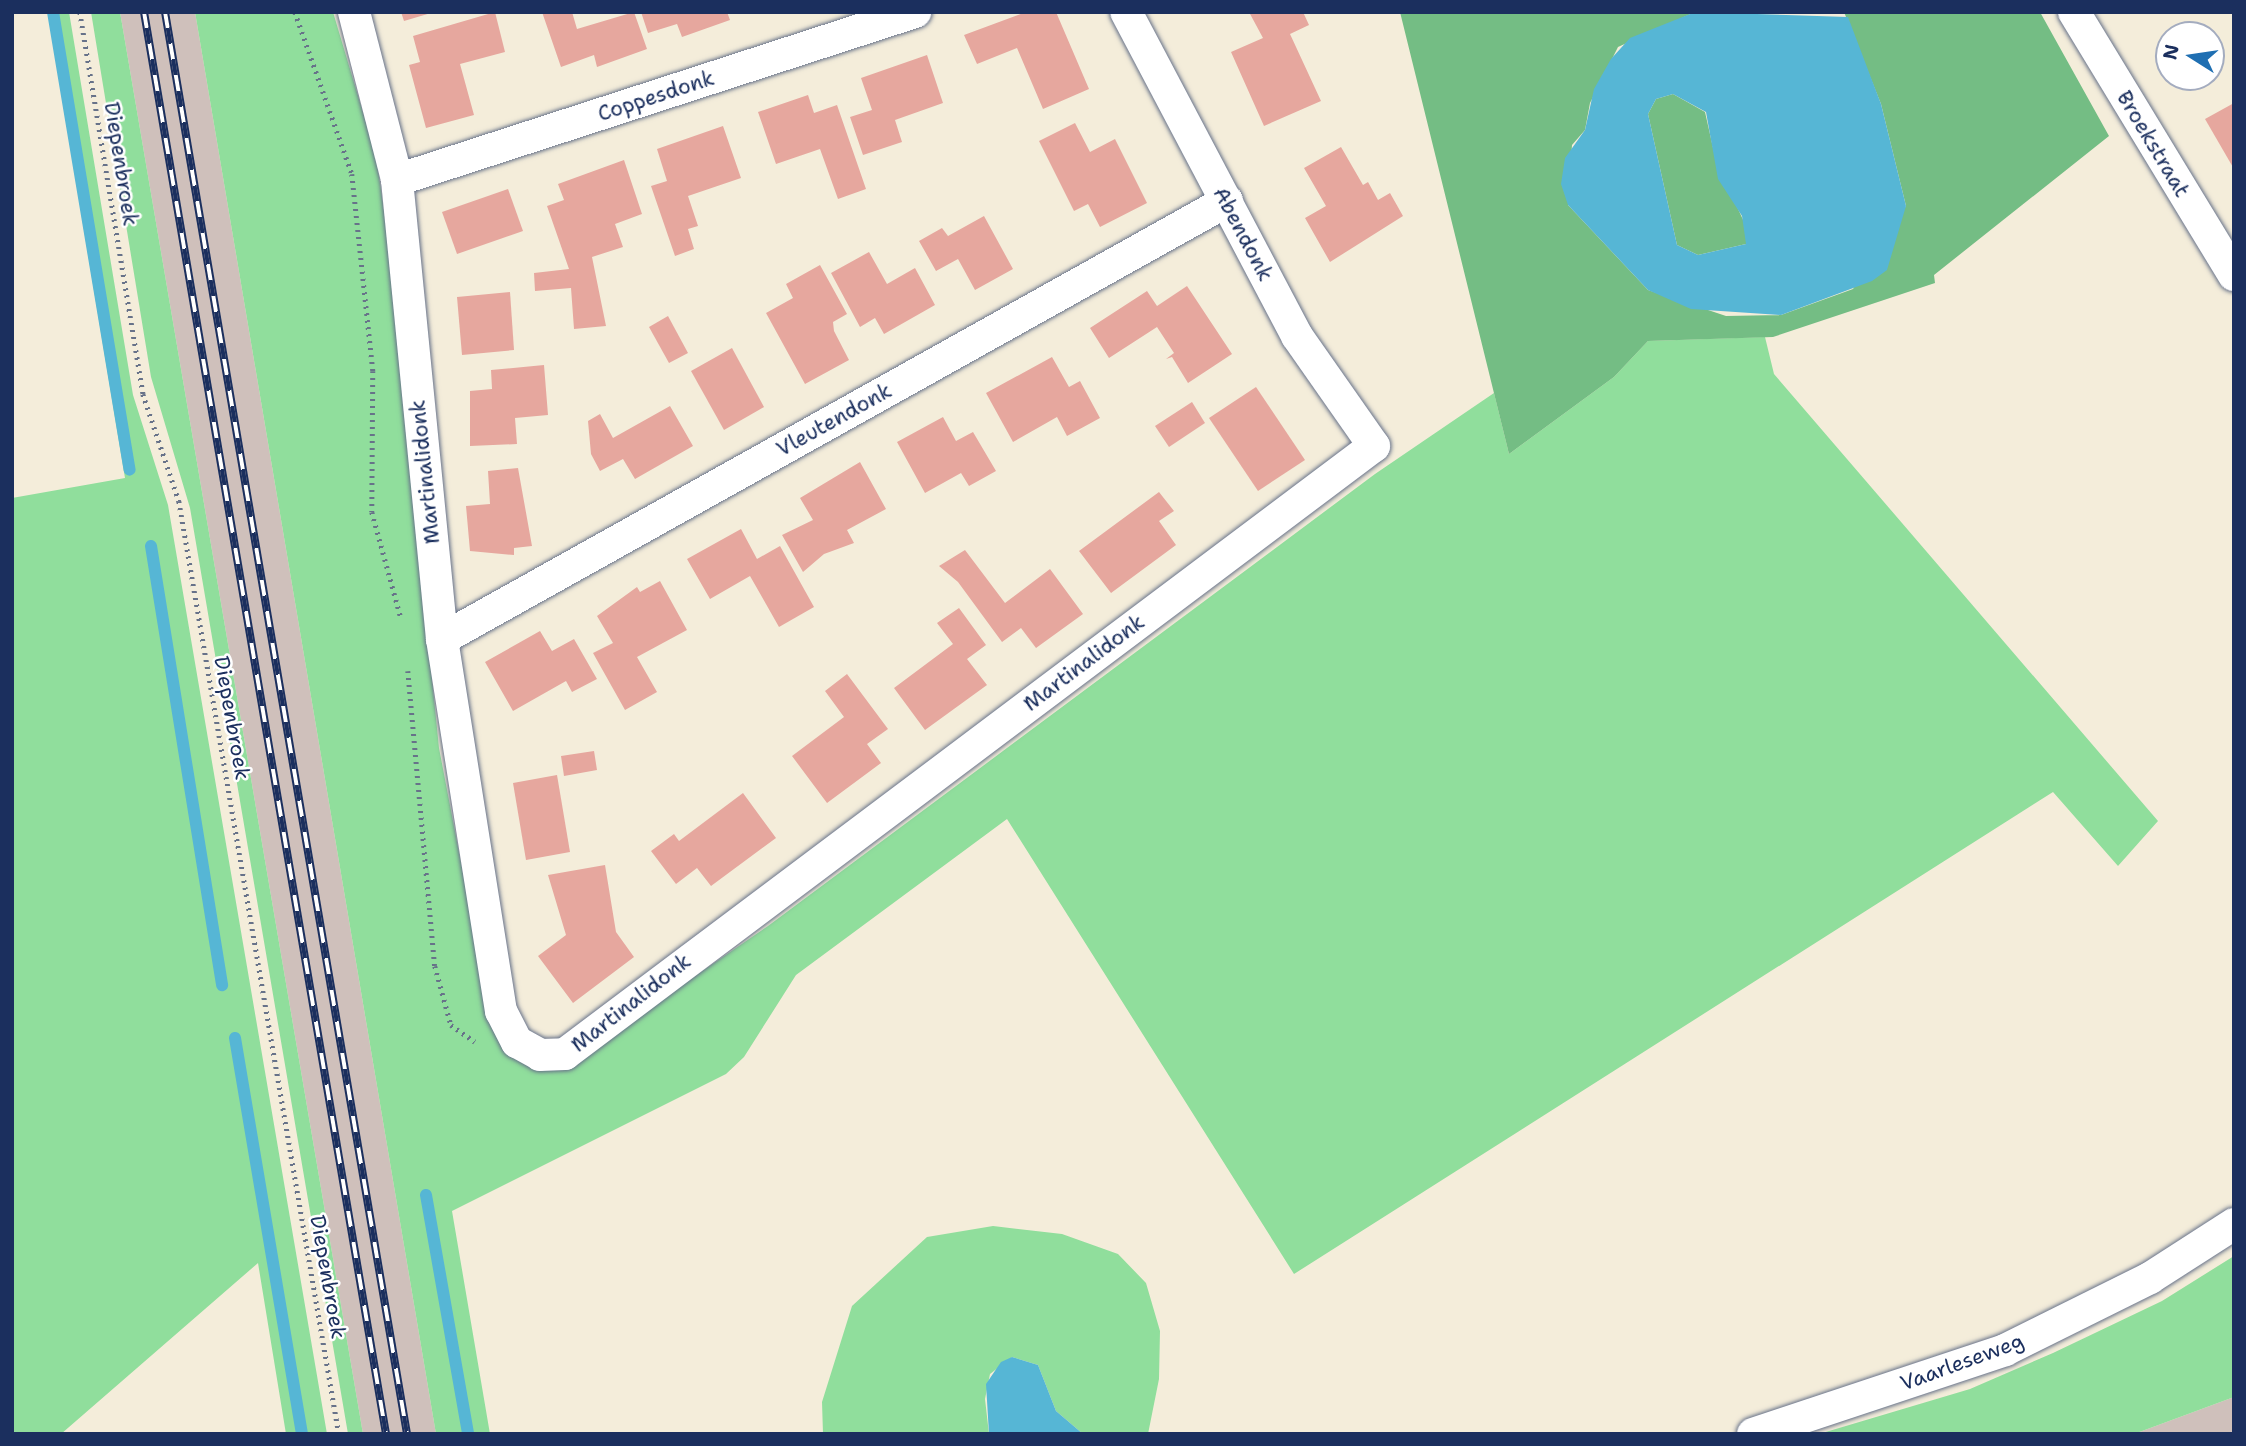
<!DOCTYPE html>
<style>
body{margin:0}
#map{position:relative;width:2246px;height:1446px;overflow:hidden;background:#f4edda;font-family:"Shantell Sans",sans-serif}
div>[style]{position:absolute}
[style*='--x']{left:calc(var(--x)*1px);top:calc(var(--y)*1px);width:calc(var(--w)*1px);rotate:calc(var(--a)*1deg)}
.industrial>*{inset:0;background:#cfc0bb}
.green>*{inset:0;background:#90de9c}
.forest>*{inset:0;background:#74bd84}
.water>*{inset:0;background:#56b6d5}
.stream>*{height:12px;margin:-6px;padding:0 6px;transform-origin:6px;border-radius:6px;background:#56b6d5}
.building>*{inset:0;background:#e6a79e}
.path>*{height:4.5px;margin-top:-2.25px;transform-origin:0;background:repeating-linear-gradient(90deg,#677289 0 2px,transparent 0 7px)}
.roads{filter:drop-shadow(0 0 2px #677289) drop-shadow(0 0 2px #677289)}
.street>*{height:32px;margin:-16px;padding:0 16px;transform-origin:16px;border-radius:16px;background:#fff}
.rail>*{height:8px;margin-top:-4px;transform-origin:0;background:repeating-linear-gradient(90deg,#fff 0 16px,#1b2f5e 0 32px);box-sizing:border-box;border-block:2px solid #1b2f5e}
span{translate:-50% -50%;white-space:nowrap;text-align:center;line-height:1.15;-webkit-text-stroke:5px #fff;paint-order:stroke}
.street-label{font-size:21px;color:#1b2f5e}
.frame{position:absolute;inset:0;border:14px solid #1b2f5e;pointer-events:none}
.north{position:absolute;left:2155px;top:21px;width:70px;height:70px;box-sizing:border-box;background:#fff;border:2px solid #a4acbf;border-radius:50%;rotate:282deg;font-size:19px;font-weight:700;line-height:28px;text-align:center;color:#1b2f5e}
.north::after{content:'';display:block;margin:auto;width:24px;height:32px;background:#1f6fb2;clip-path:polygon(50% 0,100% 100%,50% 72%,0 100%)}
</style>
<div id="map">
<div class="industrial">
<div style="clip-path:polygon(120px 12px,195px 12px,436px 1434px,363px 1434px)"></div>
<div style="clip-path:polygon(2234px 1397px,2234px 1434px,2134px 1434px)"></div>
</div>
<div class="green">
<div style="clip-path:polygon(48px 12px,69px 12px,133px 395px,168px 505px,327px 1434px,286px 1434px,258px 1263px,61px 1434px,12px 1434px,12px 498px,125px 478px)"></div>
<div style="clip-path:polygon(91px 12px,120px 12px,363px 1434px,348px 1434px,190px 508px,151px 377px)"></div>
<div style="clip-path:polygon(195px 12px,333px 12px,376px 156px,387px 231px,439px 748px,482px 972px,509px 1049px,521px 1062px,561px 1068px,768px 926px,1375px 474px,1494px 393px,1509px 454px,1614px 377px,1648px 341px,1765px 337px,1774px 374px,2158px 821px,2118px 866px,2053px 792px,1294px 1274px,1007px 819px,796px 975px,744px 1057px,726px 1074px,452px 1211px,490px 1434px,436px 1434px)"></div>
<div style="clip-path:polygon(993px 1226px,1062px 1234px,1118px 1254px,1146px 1283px,1160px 1331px,1159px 1379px,1148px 1434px,1083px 1434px,1056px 1411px,1038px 1365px,1012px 1357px,990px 1374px,985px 1399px,989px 1434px,823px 1434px,822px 1402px,852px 1306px,927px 1237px)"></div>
<div style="clip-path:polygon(2234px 1256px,2234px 1397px,2134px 1434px,1819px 1434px,1970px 1389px,2053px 1353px,2162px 1301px)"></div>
</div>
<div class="forest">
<div style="clip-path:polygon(1400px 12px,1695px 12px,1618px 47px,1590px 103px,1585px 130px,1572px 145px,1568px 205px,1648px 290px,1726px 316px,1781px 315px,1853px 289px,1906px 206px,1881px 104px,1844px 12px,2040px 12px,2109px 136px,1934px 275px,1935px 283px,1773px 337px,1648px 341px,1614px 377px,1509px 454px)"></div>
<div style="clip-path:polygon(1673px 94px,1705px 112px,1716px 161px,1750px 235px,1746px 244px,1698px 255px,1677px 245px,1648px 114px,1656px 99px)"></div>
</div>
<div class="water">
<div style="clip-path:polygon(evenodd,1695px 12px,1848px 17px,1881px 104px,1906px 206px,1887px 270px,1872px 281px,1781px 315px,1691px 309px,1648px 290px,1568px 205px,1561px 184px,1565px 158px,1585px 130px,1594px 89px,1611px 59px,1630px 38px,1695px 12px,1673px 94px,1706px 112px,1718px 179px,1742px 216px,1746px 244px,1698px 255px,1677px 245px,1648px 114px,1656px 99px,1673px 94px)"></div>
<div style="clip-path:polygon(1012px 1357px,1038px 1365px,1056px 1411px,1083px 1434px,989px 1434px,986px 1384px,1001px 1362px)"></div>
</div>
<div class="stream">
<div style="--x:53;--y:12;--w:464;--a:80.5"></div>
<div style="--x:151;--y:546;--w:445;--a:80.8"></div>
<div style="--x:235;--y:1038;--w:402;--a:80.4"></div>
<div style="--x:426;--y:1195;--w:243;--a:80"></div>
</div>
<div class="building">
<div style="clip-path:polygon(401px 12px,431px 12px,431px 13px,404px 21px)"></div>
<div style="clip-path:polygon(495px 12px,505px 52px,460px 64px,474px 115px,426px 128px,409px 65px,420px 62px,413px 36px)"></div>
<div style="clip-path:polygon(542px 12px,572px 12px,577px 29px,634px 12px,647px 49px,597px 67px,594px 55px,561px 67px)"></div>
<div style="clip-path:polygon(641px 12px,727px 12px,730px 20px,682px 37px,677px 24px,648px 33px)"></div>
<div style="clip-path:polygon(1026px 12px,1056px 12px,1089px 89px,1043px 109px,1017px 48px,977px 64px,964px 35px)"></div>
<div style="clip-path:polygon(1249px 12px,1303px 12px,1309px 25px,1290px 34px,1321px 101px,1264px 126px,1231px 52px,1263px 38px)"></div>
<div style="clip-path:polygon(927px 55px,943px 103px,895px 120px,902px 142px,863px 155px,850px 117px,872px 110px,861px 78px)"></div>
<div style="clip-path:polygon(808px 95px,814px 113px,837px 105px,866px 189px,838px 199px,820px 149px,776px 164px,758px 112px)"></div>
<div style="clip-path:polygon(2234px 103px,2234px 169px,2205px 119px)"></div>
<div style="clip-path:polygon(1075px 123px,1090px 152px,1115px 139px,1147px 203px,1100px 227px,1088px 204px,1074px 211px,1039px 141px)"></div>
<div style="clip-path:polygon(723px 126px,741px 178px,688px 196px,698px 226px,688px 229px,694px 249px,675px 256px,651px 186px,667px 181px,657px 149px)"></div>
<div style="clip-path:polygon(1341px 147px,1363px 185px,1368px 182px,1378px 200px,1390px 193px,1403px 216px,1330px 262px,1305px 218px,1326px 206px,1304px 168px)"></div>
<div style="clip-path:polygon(624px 160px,642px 214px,615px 224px,623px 247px,592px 257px,606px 326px,574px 329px,571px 288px,535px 291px,534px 273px,569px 269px,547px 206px,564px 200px,558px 184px)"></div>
<div style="clip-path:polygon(508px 189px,523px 231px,457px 254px,442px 212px)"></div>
<div style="clip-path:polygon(984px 216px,1013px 269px,975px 290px,958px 259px,936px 271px,919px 241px,942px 228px,948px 236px)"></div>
<div style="clip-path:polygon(869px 252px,887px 284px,915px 268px,935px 305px,884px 334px,875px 318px,860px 327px,831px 273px)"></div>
<div style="clip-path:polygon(820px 265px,847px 314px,833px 322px,834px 331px,849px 360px,805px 384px,766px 313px,793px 298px,786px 284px)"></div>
<div style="clip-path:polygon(1187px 286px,1232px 354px,1188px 383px,1172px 357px,1166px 359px,1174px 353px,1157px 327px,1109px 358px,1090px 328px,1147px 291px,1157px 306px)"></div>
<div style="clip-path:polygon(510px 292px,514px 350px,462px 355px,457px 297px)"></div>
<div style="clip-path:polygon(668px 316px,688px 353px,669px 363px,649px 327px)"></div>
<div style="clip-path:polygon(732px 348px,764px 407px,724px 430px,691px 371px)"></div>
<div style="clip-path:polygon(1052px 357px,1069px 387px,1080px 381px,1100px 418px,1067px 436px,1057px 417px,1013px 442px,986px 393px)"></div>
<div style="clip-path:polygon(544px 365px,548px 415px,515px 418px,517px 444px,470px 446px,470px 391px,492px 389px,491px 370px)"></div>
<div style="clip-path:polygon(1256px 387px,1305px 460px,1258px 491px,1209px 418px)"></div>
<div style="clip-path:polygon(1192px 402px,1205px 423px,1169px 447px,1155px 426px)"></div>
<div style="clip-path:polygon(670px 406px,693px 446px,635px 479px,623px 459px,600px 471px,591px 454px,588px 421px,600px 414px,613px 438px)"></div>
<div style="clip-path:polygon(943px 417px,956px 441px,973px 432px,996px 471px,969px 486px,961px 473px,925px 493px,897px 442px)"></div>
<div style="clip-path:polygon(860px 462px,886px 509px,847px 530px,854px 543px,824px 554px,803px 572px,782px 535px,813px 520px,800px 498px)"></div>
<div style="clip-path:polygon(518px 468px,532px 546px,514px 548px,514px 555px,470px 551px,466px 506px,490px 504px,488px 471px)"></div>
<div style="clip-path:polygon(1159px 492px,1174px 511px,1159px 521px,1176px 545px,1111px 593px,1079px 551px)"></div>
<div style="clip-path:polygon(741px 529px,757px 559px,780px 546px,814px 607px,779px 627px,750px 576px,710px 599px,687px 559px)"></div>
<div style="clip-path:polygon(965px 550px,1005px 603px,1050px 569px,1083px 614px,1036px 648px,1021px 628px,1002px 642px,958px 582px,939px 566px)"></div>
<div style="clip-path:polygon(660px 581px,687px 630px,637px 657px,657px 692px,625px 710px,593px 653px,613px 643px,597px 616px,637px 587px,640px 592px)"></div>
<div style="clip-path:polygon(959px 608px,986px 645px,967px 659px,987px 685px,925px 730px,894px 688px,953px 644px,937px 623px)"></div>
<div style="clip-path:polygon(540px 631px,552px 651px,574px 639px,597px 679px,572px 692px,566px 681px,513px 711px,485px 662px)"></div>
<div style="clip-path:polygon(847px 674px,888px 729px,867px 744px,881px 763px,827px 803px,792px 756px,844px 717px,825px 691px)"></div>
<div style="clip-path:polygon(594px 751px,597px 770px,564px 776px,561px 756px)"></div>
<div style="clip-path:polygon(557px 775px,570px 852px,526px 860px,513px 783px)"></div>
<div style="clip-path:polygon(743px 793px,776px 838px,711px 886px,697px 868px,676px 884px,651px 851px,674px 834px,679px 841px)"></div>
<div style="clip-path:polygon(605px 865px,616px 932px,634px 957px,573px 1003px,538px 956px,566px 935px,548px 875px)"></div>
</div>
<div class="path">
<div style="--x:80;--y:12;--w:387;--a:80.6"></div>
<div style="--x:143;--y:394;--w:113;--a:71.4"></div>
<div style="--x:179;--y:501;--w:947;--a:80.27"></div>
<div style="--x:295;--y:12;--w:172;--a:70.6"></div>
<div style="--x:352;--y:174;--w:198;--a:83.9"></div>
<div style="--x:373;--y:371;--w:141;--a:90.4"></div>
<div style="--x:372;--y:512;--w:110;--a:74.7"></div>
<div style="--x:408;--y:671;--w:296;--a:84.8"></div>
<div style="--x:435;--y:966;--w:61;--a:74.8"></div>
<div style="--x:451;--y:1025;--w:29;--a:35"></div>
</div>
<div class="roads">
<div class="street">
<div style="--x:354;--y:12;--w:173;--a:75.6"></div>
<div style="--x:397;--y:180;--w:461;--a:84.4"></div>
<div style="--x:442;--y:639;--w:377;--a:81"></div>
<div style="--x:501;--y:1011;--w:35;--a:63"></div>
<div style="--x:517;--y:1042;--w:26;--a:29"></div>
<div style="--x:540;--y:1055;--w:25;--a:-2"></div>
<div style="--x:565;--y:1054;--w:1012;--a:-36.93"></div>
<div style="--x:1374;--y:446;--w:134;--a:-125"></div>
<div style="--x:1297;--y:336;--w:366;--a:-117.8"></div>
<div style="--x:2074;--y:12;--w:308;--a:58.7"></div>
<div style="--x:397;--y:180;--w:545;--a:-17.97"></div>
<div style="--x:442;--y:639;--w:899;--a:-29.16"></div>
<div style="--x:1753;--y:1434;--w:266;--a:-18.4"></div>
<div style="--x:2005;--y:1350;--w:162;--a:-26.4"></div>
<div style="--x:2150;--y:1278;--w:100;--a:-32.7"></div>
</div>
</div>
<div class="rail">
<div style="--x:144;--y:12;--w:1442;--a:80.34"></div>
<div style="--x:165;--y:12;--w:1442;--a:80.34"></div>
</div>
<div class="street-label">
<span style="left:656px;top:96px;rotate:-18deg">Coppesdonk</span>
<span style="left:2153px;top:144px;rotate:59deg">Broekstraat</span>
<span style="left:121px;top:164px;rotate:81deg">Diepenbroek</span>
<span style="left:1243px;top:234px;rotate:62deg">Abendonk</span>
<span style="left:834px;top:420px;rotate:-29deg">Vleutendonk</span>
<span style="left:425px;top:472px;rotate:-96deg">Martinalidonk</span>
<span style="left:1084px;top:663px;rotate:-37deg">Martinalidonk</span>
<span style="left:232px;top:718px;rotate:80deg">Diepenbroek</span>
<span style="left:631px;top:1003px;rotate:-38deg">Martinalidonk</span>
<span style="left:328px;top:1277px;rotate:80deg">Diepenbroek</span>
<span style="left:1962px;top:1362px;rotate:-20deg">Vaarleseweg</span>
</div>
<div class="frame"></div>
<div class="north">N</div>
</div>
